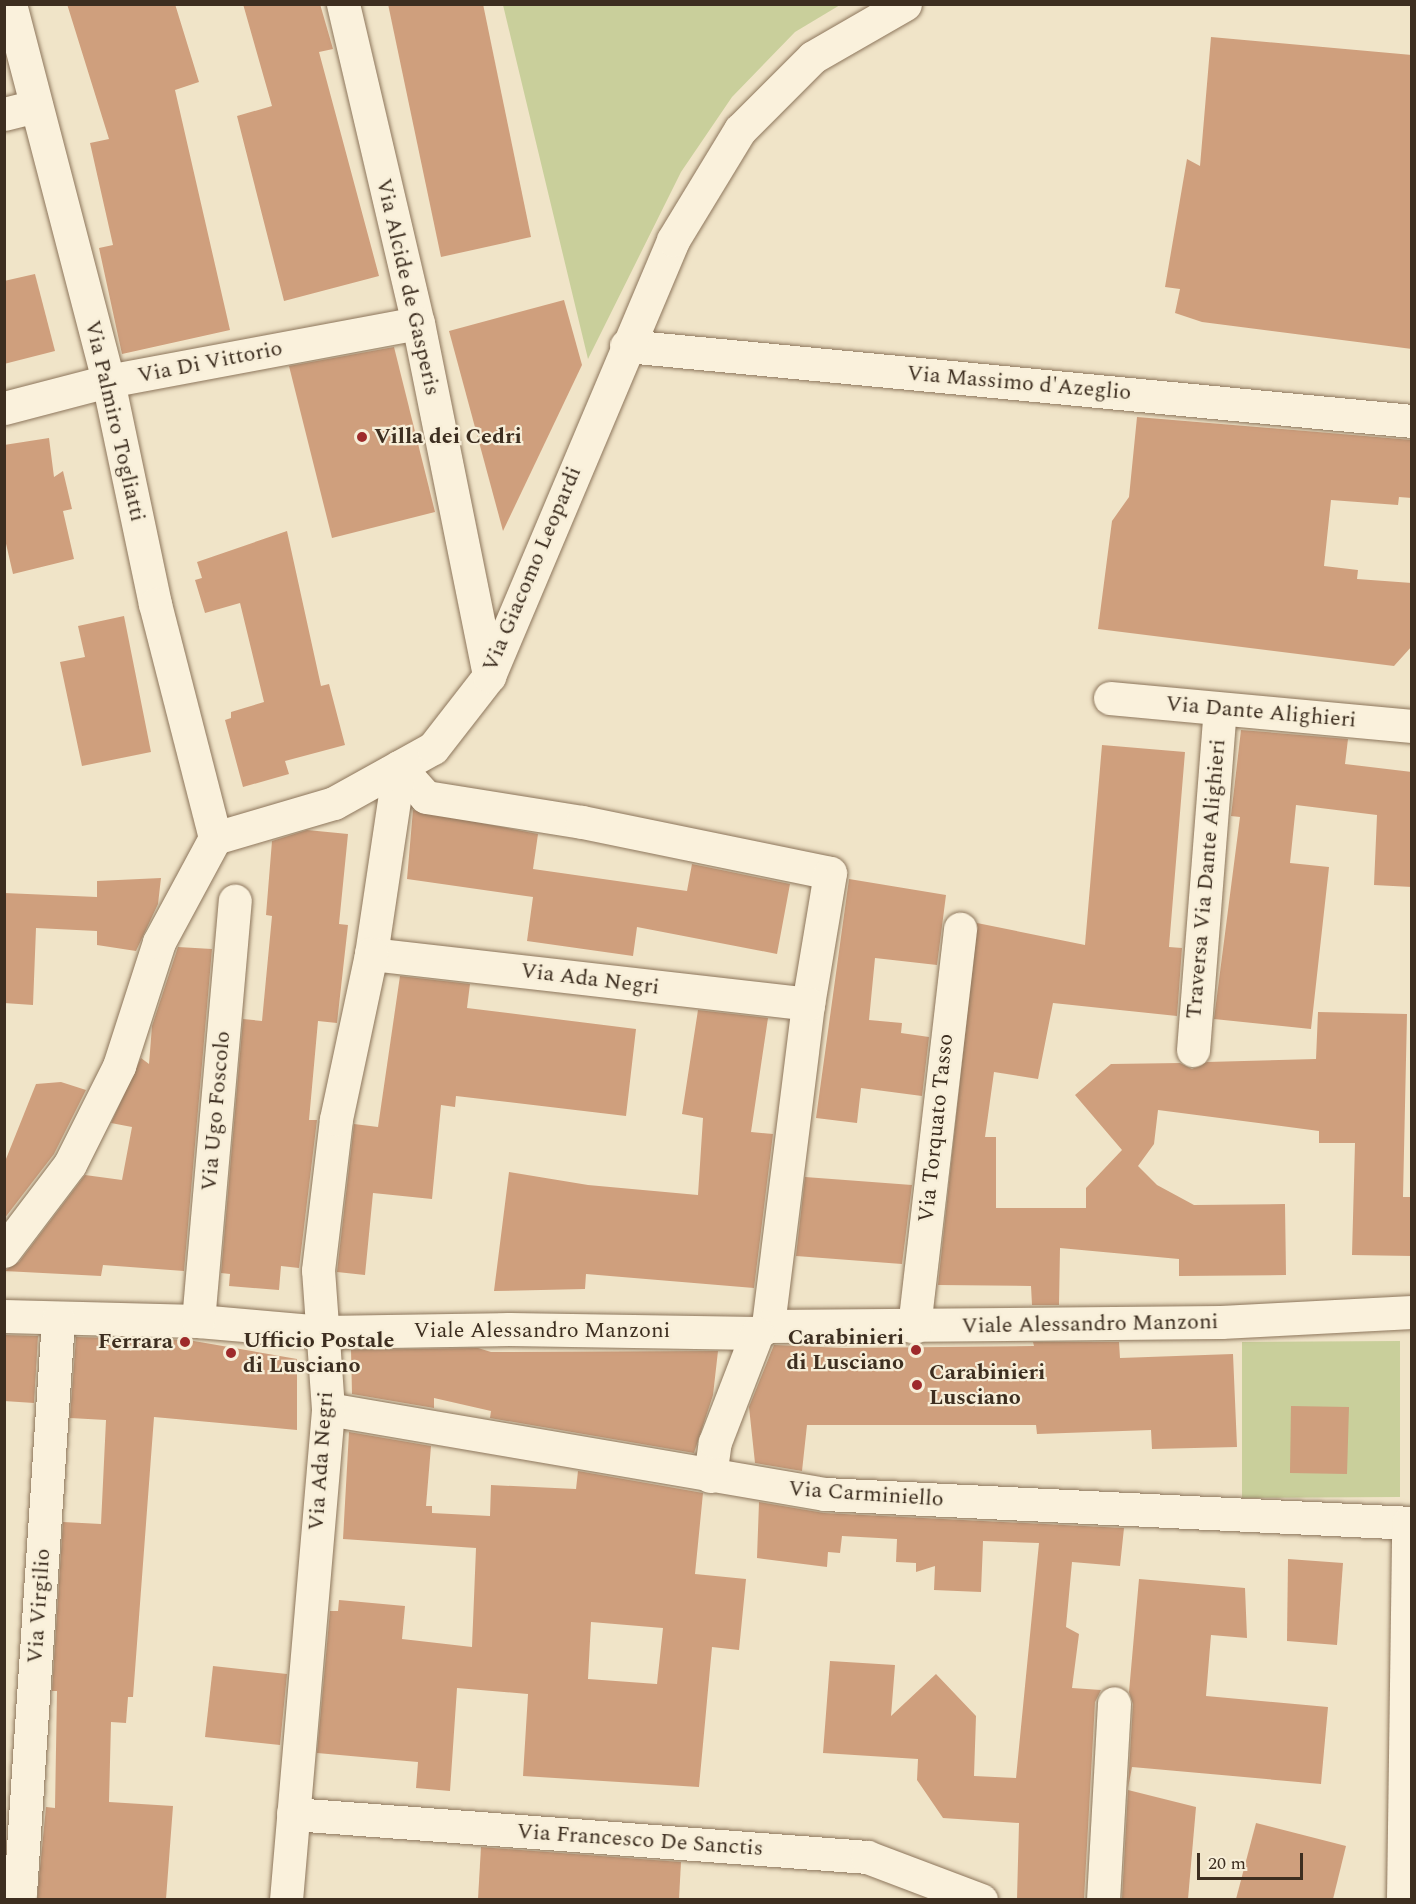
<!DOCTYPE html>
<style>
body{margin:0}
#map{position:relative;width:1416px;height:1904px;overflow:hidden;background:#f0e4c8;font-family:Spectral,serif}
div>[style]{position:absolute}
[style*='--x']{left:calc(var(--x)*1px);top:calc(var(--y)*1px);width:calc(var(--w)*1px);rotate:calc(var(--a)*1deg)}
.green>*{inset:0;background:#c9cf9b}
.building>*{inset:0;background:#cf9f7d}
.roads{filter:drop-shadow(0 0 2px #8d765c) drop-shadow(0 0 2px #8d765c)}
.minor>*{height:33px;margin:-16.5px;padding:0 16.5px;transform-origin:16.5px;border-radius:16.5px;background:#faf1dc}
.dots>*{width:16px;height:16px;translate:-50% -50%;box-sizing:border-box;border:3px solid #f7eed8;border-radius:50%}
span{translate:-50% -50%;white-space:nowrap;text-align:center;line-height:1.15;-webkit-text-stroke:4.5px #f7eed8;paint-order:stroke}
.street-label{font-size:22px;color:#3d2e20}
.poi-label{font-size:22px;color:#3d2e20;font-weight:700}
.left{translate:0 -50%;text-align:left}
.right{translate:-100% -50%;text-align:right}
.frame{position:absolute;inset:0;border:6px solid #3d2e20;pointer-events:none}
.scale{position:absolute;left:1197px;top:1853px;width:106px;height:27px;box-sizing:border-box;border:3px solid #3d2e20;border-top:0;padding-left:8px;font-size:18px;line-height:21px;white-space:nowrap;color:#3d2e20;-webkit-text-stroke:4px #f7eed8;paint-order:stroke}
</style>
<div id="map">
<div class="green">
<div style="clip-path:polygon(503px 5px,840px 5px,795px 32px,732px 97px,681px 172px,588px 359px)"></div>
<div style="clip-path:polygon(1400px 1341px,1400px 1497px,1242px 1498px,1242px 1342px)"></div>
</div>
<div class="building">
<div style="clip-path:polygon(67px 4px,175px 4px,199px 82px,175px 90px,230px 330px,122px 354px,99px 248px,113px 245px,90px 143px,109px 139px)"></div>
<div style="clip-path:polygon(243px 4px,320px 4px,333px 49px,319px 52px,379px 276px,284px 301px,237px 116px,272px 106px)"></div>
<div style="clip-path:polygon(388px 4px,483px 4px,531px 237px,441px 257px)"></div>
<div style="clip-path:polygon(1211px 37px,1412px 55px,1412px 349px,1202px 322px,1175px 313px,1180px 289px,1165px 287px,1187px 159px,1200px 166px)"></div>
<div style="clip-path:polygon(35px 274px,55px 351px,4px 364px,4px 281px)"></div>
<div style="clip-path:polygon(564px 300px,582px 365px,503px 531px,449px 331px)"></div>
<div style="clip-path:polygon(394px 347px,435px 512px,332px 538px,289px 366px)"></div>
<div style="clip-path:polygon(1137px 417px,1412px 440px,1412px 498px,1399px 497px,1398px 505px,1331px 500px,1324px 566px,1358px 570px,1357px 579px,1412px 583px,1412px 646px,1394px 666px,1098px 629px,1112px 521px,1129px 497px)"></div>
<div style="clip-path:polygon(49px 438px,54px 477px,63px 471px,72px 509px,63px 511px,74px 559px,13px 574px,4px 535px,4px 445px)"></div>
<div style="clip-path:polygon(287px 531px,321px 686px,329px 684px,345px 745px,285px 761px,289px 774px,243px 787px,225px 720px,231px 718px,231px 712px,264px 702px,240px 603px,205px 613px,195px 580px,202px 578px,197px 562px)"></div>
<div style="clip-path:polygon(124px 616px,151px 752px,82px 766px,60px 662px,85px 657px,78px 626px)"></div>
<div style="clip-path:polygon(1241px 730px,1348px 739px,1345px 764px,1412px 772px,1412px 887px,1374px 885px,1377px 815px,1296px 805px,1290px 863px,1329px 867px,1311px 1029px,1214px 1019px,1240px 817px,1231px 816px)"></div>
<div style="clip-path:polygon(1102px 745px,1185px 752px,1169px 947px,1182px 948px,1177px 1016px,1053px 1003px,1038px 1079px,994px 1072px,985px 1137px,996px 1137px,996px 1208px,1086px 1208px,1086px 1188px,1122px 1150px,1075px 1095px,1111px 1064px,1180px 1063px,1192px 1069px,1207px 1062px,1316px 1059px,1318px 1012px,1407px 1014px,1403px 1197px,1412px 1197px,1412px 1256px,1352px 1255px,1355px 1143px,1319px 1143px,1319px 1131px,1158px 1110px,1154px 1144px,1138px 1166px,1157px 1185px,1194px 1205px,1285px 1204px,1286px 1275px,1179px 1276px,1179px 1259px,1060px 1248px,1059px 1305px,1032px 1305px,1031px 1286px,938px 1285px,977px 923px,1085px 945px)"></div>
<div style="clip-path:polygon(413px 810px,538px 834px,533px 869px,687px 891px,692px 864px,790px 884px,777px 954px,637px 927px,633px 956px,527px 941px,533px 897px,407px 879px)"></div>
<div style="clip-path:polygon(307px 830px,348px 834px,339px 924px,348px 925px,337px 1023px,318px 1021px,309px 1120px,317px 1120px,299px 1268px,281px 1266px,279px 1290px,229px 1286px,230px 1274px,221px 1273px,243px 1019px,262px 1021px,272px 916px,266px 915px,272px 841px)"></div>
<div style="clip-path:polygon(161px 878px,158px 904px,136px 951px,97px 945px,97px 931px,36px 928px,33px 1005px,4px 1003px,4px 893px,97px 897px,97px 881px)"></div>
<div style="clip-path:polygon(849px 879px,946px 895px,937px 965px,875px 958px,869px 1020px,902px 1023px,901px 1033px,929px 1037px,922px 1096px,861px 1088px,857px 1123px,816px 1118px)"></div>
<div style="clip-path:polygon(178px 947px,212px 949px,184px 1271px,103px 1265px,101px 1276px,4px 1271px,19px 1262px,85px 1175px,122px 1180px,132px 1127px,111px 1123px,141px 1058px,149px 1064px,152px 1026px)"></div>
<div style="clip-path:polygon(400px 976px,470px 984px,467px 1008px,636px 1029px,626px 1116px,456px 1096px,455px 1107px,441px 1105px,432px 1199px,373px 1193px,365px 1275px,337px 1272px,354px 1124px,378px 1127px)"></div>
<div style="clip-path:polygon(698px 1010px,768px 1018px,751px 1132px,773px 1134px,754px 1288px,586px 1274px,585px 1289px,494px 1291px,509px 1172px,588px 1185px,698px 1195px,703px 1118px,682px 1114px)"></div>
<div style="clip-path:polygon(61px 1082px,86px 1090px,54px 1154px,4px 1219px,4px 1164px,36px 1084px)"></div>
<div style="clip-path:polygon(805px 1177px,912px 1185px,902px 1264px,796px 1256px)"></div>
<div style="clip-path:polygon(4px 1335px,38px 1336px,34px 1403px,4px 1401px)"></div>
<div style="clip-path:polygon(76px 1337px,188px 1340px,297px 1359px,297px 1430px,154px 1417px,133px 1697px,128px 1697px,126px 1723px,111px 1722px,109px 1802px,173px 1806px,166px 1899px,37px 1899px,46px 1807px,55px 1808px,57px 1691px,52px 1691px,63px 1522px,101px 1524px,106px 1420px,70px 1418px)"></div>
<div style="clip-path:polygon(1033px 1342px,1119px 1342px,1120px 1358px,1233px 1354px,1237px 1447px,1152px 1449px,1151px 1430px,1037px 1434px,1036px 1425px,807px 1425px,802px 1471px,755px 1463px,749px 1407px,774px 1345px,844px 1348px,1034px 1346px)"></div>
<div style="clip-path:polygon(478px 1348px,491px 1352px,718px 1351px,713px 1395px,694px 1453px,490px 1418px,491px 1411px,434px 1398px,434px 1408px,352px 1394px,351px 1350px)"></div>
<div style="clip-path:polygon(1291px 1406px,1349px 1407px,1347px 1474px,1290px 1473px)"></div>
<div style="clip-path:polygon(evenodd,349px 1432px,431px 1446px,426px 1506px,432px 1506px,432px 1513px,490px 1516px,491px 1485px,576px 1489px,578px 1471px,703px 1493px,695px 1574px,746px 1579px,739px 1650px,712px 1647px,699px 1787px,523px 1776px,528px 1694px,457px 1688px,450px 1791px,416px 1788px,418px 1762px,317px 1753px,330px 1611px,338px 1611px,339px 1600px,405px 1606px,402px 1639px,472px 1647px,476px 1548px,343px 1539px,349px 1432px,591px 1622px,663px 1628px,657px 1684px,588px 1679px,591px 1622px)"></div>
<div style="clip-path:polygon(759px 1502px,824px 1513px,1124px 1528px,1120px 1566px,1072px 1562px,1066px 1627px,1079px 1634px,1072px 1688px,1101px 1690px,1095px 1702px,1084px 1899px,1017px 1899px,1019px 1823px,943px 1818px,917px 1780px,918px 1759px,823px 1753px,830px 1661px,895px 1665px,891px 1716px,936px 1674px,976px 1716px,974px 1776px,1016px 1778px,1039px 1543px,983px 1541px,981px 1592px,934px 1590px,935px 1566px,916px 1572px,916px 1563px,896px 1562px,897px 1539px,842px 1536px,840px 1553px,828px 1552px,827px 1567px,757px 1558px)"></div>
<div style="clip-path:polygon(1288px 1559px,1343px 1563px,1337px 1645px,1287px 1641px)"></div>
<div style="clip-path:polygon(1139px 1579px,1245px 1588px,1247px 1638px,1211px 1635px,1206px 1696px,1328px 1707px,1321px 1784px,1132px 1767px,1128px 1788px,1133px 1704px,1129px 1692px)"></div>
<div style="clip-path:polygon(213px 1666px,287px 1674px,280px 1745px,205px 1737px)"></div>
<div style="clip-path:polygon(1128px 1790px,1196px 1807px,1188px 1899px,1122px 1899px)"></div>
<div style="clip-path:polygon(1256px 1823px,1346px 1846px,1333px 1899px,1236px 1899px)"></div>
<div style="clip-path:polygon(481px 1847px,681px 1862px,679px 1899px,478px 1899px)"></div>
</div>
<div class="roads">
<div class="minor">
<div style="--x:10;--y:4;--w:390;--a:75.4"></div>
<div style="--x:108;--y:381;--w:228;--a:78.1"></div>
<div style="--x:155;--y:604;--w:242;--a:75.6"></div>
<div style="--x:343;--y:4;--w:328;--a:76.8"></div>
<div style="--x:418;--y:323;--w:360;--a:78.6"></div>
<div style="--x:4;--y:114;--w:33;--a:-14"></div>
<div style="--x:626;--y:346;--w:790;--a:5.45"></div>
<div style="--x:4;--y:408;--w:107;--a:-14.6"></div>
<div style="--x:108;--y:381;--w:315;--a:-10.6"></div>
<div style="--x:1110;--y:698;--w:303;--a:5.3"></div>
<div style="--x:399;--y:767;--w:40;--a:48"></div>
<div style="--x:426;--y:797;--w:158;--a:9.1"></div>
<div style="--x:582;--y:822;--w:253;--a:11.6"></div>
<div style="--x:830;--y:873;--w:133;--a:99.5"></div>
<div style="--x:808;--y:1004;--w:324;--a:97.1"></div>
<div style="--x:399;--y:767;--w:189;--a:98.5"></div>
<div style="--x:371;--y:954;--w:440;--a:6.5"></div>
<div style="--x:1193;--y:1050;--w:342;--a:-85.5"></div>
<div style="--x:4;--y:1251;--w:109;--a:-52.8"></div>
<div style="--x:70;--y:1164;--w:110;--a:-63.4"></div>
<div style="--x:119;--y:1066;--w:130;--a:-72.1"></div>
<div style="--x:159;--y:942;--w:118;--a:-61.7"></div>
<div style="--x:215;--y:838;--w:124;--a:-16.4"></div>
<div style="--x:334;--y:803;--w:113;--a:-29.1"></div>
<div style="--x:433;--y:748;--w:91;--a:-52.1"></div>
<div style="--x:489;--y:676;--w:473;--a:-67.1"></div>
<div style="--x:673;--y:240;--w:129;--a:-58.7"></div>
<div style="--x:740;--y:130;--w:103;--a:-45"></div>
<div style="--x:813;--y:57;--w:106;--a:-29.9"></div>
<div style="--x:4;--y:1316;--w:194;--a:1.5"></div>
<div style="--x:198;--y:1321;--w:125;--a:5"></div>
<div style="--x:323;--y:1332;--w:186;--a:-0.9"></div>
<div style="--x:509;--y:1329;--w:248;--a:0.9"></div>
<div style="--x:757;--y:1333;--w:13;--a:-32"></div>
<div style="--x:768;--y:1326;--w:453;--a:-0.5"></div>
<div style="--x:1221;--y:1322;--w:191;--a:-3"></div>
<div style="--x:198;--y:1321;--w:422;--a:-85"></div>
<div style="--x:914;--y:1327;--w:401;--a:-83.4"></div>
<div style="--x:328;--y:1409;--w:504;--a:9.71"></div>
<div style="--x:825;--y:1494;--w:588;--a:2.83"></div>
<div style="--x:710;--y:1476;--w:34;--a:-82"></div>
<div style="--x:715;--y:1442;--w:117;--a:-68.9"></div>
<div style="--x:293;--y:1814;--w:576;--a:4.28"></div>
<div style="--x:867;--y:1857;--w:122;--a:20.7"></div>
<div style="--x:20;--y:1893;--w:575;--a:-86.21"></div>
<div style="--x:286;--y:1900;--w:493;--a:-85.1"></div>
<div style="--x:328;--y:1409;--w:139;--a:-94.1"></div>
<div style="--x:318;--y:1270;--w:152;--a:-83.2"></div>
<div style="--x:336;--y:1119;--w:169;--a:-78"></div>
<div style="--x:1103;--y:1900;--w:197;--a:-86.8"></div>
<div style="--x:1403;--y:1900;--w:377;--a:-89.2"></div>
</div>
</div>
<div class="dots">
<div style="left:362px;top:437px;background:#9e2a2b"></div>
<div style="left:185px;top:1342px;background:#9e2a2b"></div>
<div style="left:916px;top:1350px;background:#9e2a2b"></div>
<div style="left:231px;top:1353px;background:#9e2a2b"></div>
<div style="left:917px;top:1385px;background:#9e2a2b"></div>
</div>
<div class="street-label">
<span style="left:408px;top:287px;rotate:77deg">Via Alcide de Gasperis</span>
<span style="left:210px;top:362px;rotate:-11deg">Via Di Vittorio</span>
<span style="left:1019px;top:383px;rotate:5deg">Via Massimo d'Azeglio</span>
<span style="left:115px;top:421px;rotate:77deg">Via Palmiro Togliatti</span>
<span style="left:532px;top:569px;rotate:-67deg">Via Giacomo Leopardi</span>
<span style="left:1261px;top:712px;rotate:5deg">Via Dante Alighieri</span>
<span style="left:1206px;top:879px;rotate:-85deg">Traversa Via Dante Alighieri</span>
<span style="left:590px;top:979px;rotate:7deg">Via Ada Negri</span>
<span style="left:216px;top:1111px;rotate:-85deg">Via Ugo Foscolo</span>
<span style="left:936px;top:1128px;rotate:-84deg">Via Torquato Tasso</span>
<span style="left:1090px;top:1324px;rotate:-1deg">Viale Alessandro Manzoni</span>
<span style="left:542px;top:1331px">Viale Alessandro Manzoni</span>
<span style="left:321px;top:1461px;rotate:-86deg">Via Ada Negri</span>
<span style="left:866px;top:1494px;rotate:4deg">Via Carminiello</span>
<span style="left:39px;top:1606px;rotate:-86deg">Via Virgilio</span>
<span style="left:640px;top:1840px;rotate:4deg">Via Francesco De Sanctis</span>
</div>
<div class="poi-label">
<span class="left" style="left:374px;top:437px">Villa dei Cedri</span>
<span class="right" style="left:904px;top:1350px">Carabinieri<br>di Lusciano</span>
<span class="left" style="left:243px;top:1353px">Ufficio Postale<br>di Lusciano</span>
<span class="right" style="left:173px;top:1342px">Ferrara</span>
<span class="left" style="left:929px;top:1385px">Carabinieri<br>Lusciano</span>
</div>
<div class="frame"></div>
<div class="scale">20 m</div>
</div>
